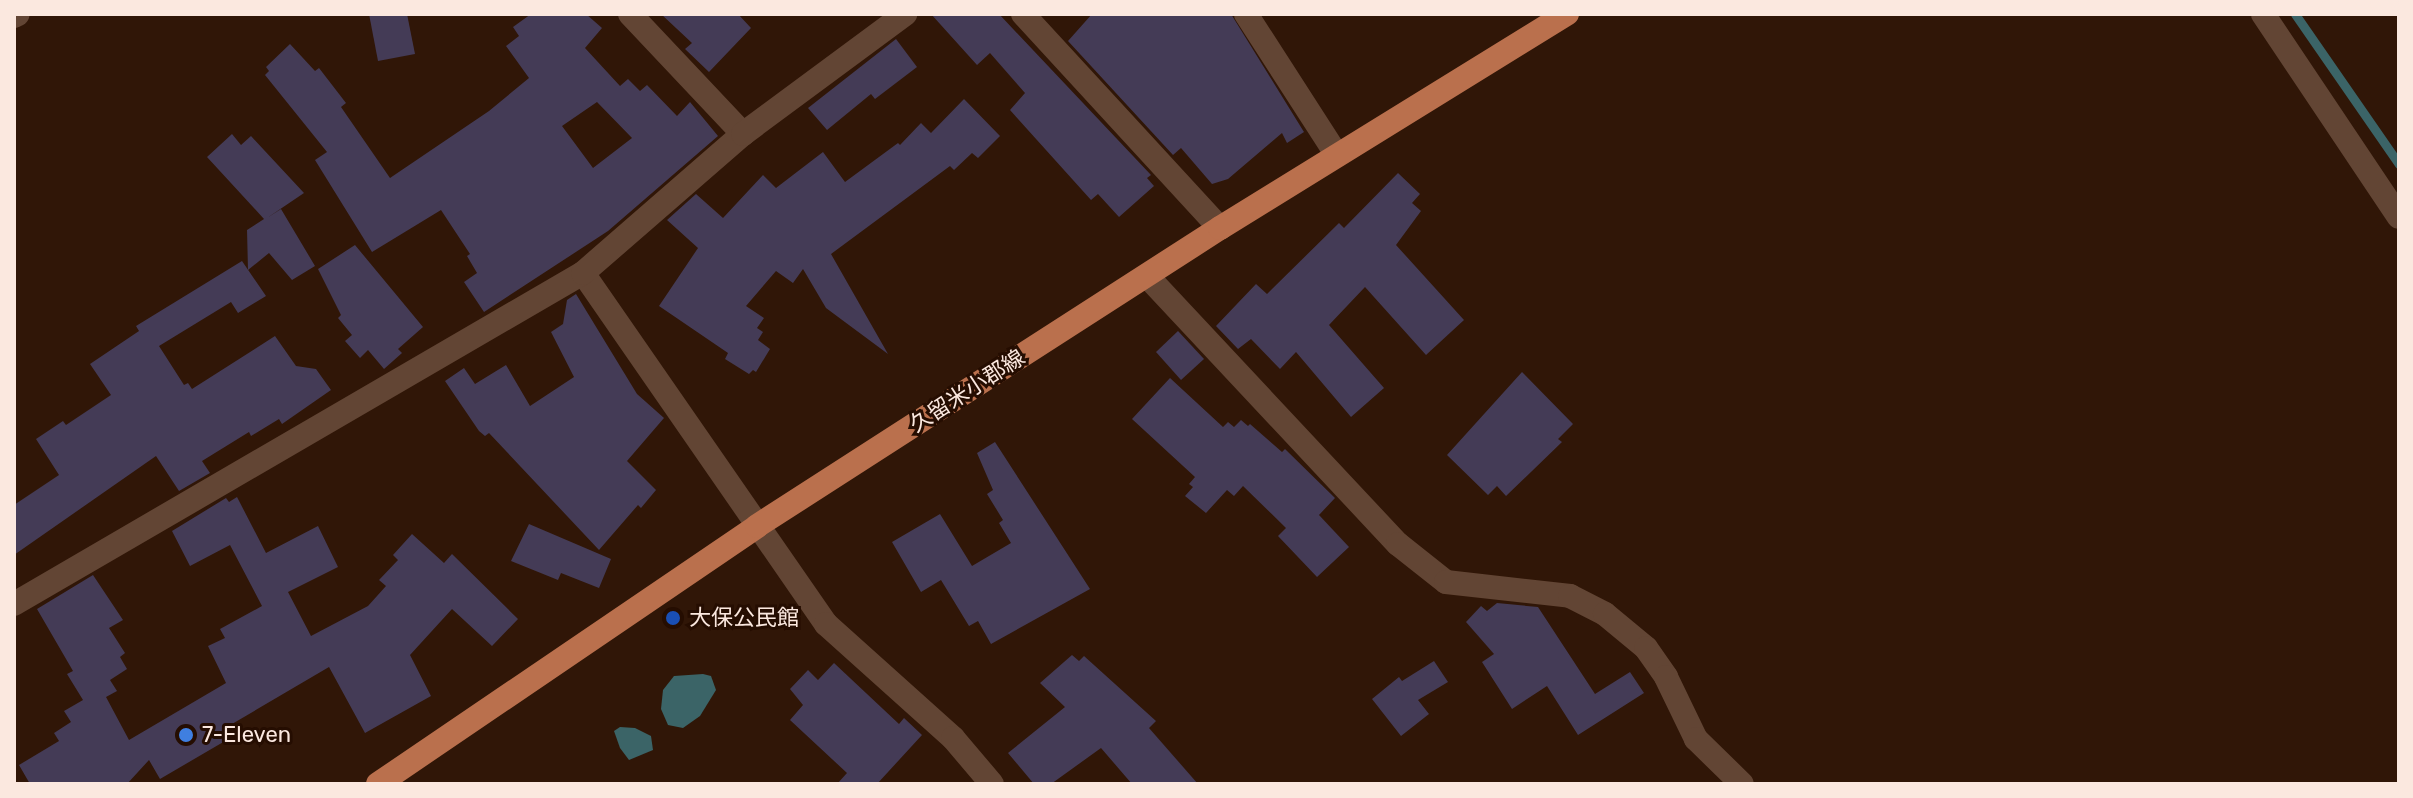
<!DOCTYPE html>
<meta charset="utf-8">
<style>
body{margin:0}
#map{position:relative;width:2413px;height:798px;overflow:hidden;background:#301607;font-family:Rubik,"Noto Sans JP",sans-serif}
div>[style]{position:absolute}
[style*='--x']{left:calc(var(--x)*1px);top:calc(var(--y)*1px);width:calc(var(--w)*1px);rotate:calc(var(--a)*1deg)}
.water>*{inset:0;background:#3b6467}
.stream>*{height:9px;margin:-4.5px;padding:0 4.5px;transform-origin:4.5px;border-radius:4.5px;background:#3b6467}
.building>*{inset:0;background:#443b56}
.street>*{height:24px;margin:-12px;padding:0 12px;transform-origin:12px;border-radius:12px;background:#624534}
.primary>*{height:24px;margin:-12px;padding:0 12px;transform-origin:12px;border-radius:12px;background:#ba704d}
.dots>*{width:22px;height:22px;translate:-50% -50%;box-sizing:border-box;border:4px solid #250d01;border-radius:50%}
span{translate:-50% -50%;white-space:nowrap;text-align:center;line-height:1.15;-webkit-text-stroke:6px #250d01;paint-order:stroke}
.street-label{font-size:22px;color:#fbe8df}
.poi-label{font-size:22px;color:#fbe8df}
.left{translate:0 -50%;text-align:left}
.frame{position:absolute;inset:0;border:16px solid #fbe8df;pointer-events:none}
</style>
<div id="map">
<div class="water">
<div style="clip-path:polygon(703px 674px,711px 676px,716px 690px,700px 716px,683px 728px,668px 725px,661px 709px,663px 690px,674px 676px)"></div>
<div style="clip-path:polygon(620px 727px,635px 728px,651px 736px,653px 750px,629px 760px,620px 748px,614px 731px)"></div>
</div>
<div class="stream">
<div style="--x:2295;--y:14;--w:183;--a:55.3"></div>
</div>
<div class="building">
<div style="clip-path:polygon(369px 14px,407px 14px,415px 54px,378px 61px)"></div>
<div style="clip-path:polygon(evenodd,531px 14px,586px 14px,602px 28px,585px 48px,620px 86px,628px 79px,640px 91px,647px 85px,677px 116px,690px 102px,718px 136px,608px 231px,484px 312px,464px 282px,477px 273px,467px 256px,470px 254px,441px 210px,372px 252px,315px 160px,327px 152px,265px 75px,269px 71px,266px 67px,290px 44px,315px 71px,319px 68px,346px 103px,341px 107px,390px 178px,489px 111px,529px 78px,506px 46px,519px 36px,513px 27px,531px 14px,597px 102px,632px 138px,593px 168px,562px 126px,597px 102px)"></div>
<div style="clip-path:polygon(661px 14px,738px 14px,751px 28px,709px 72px,685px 49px,692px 43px)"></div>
<div style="clip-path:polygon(931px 14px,999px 14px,1151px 175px,1147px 178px,1154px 186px,1119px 217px,1098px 194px,1091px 200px,1010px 110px,1025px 93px,990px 53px,977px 65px)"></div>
<div style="clip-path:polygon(1092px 14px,1231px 14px,1304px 132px,1287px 143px,1282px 133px,1228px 179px,1212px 184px,1181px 148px,1173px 155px,1068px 41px)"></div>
<div style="clip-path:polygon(896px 39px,917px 67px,875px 99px,871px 94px,827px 130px,808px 108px)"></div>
<div style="clip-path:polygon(964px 99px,1000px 136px,978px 158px,972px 153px,954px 170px,950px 166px,831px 254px,888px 354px,826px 308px,803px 269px,793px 283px,776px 271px,746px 306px,764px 318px,757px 328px,763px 332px,758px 340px,770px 349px,756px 372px,753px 370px,749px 374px,725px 359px,728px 353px,659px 306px,698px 248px,667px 220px,696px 194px,723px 218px,763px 175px,776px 188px,823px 152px,845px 182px,898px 143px,900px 145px,921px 123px,931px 133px)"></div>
<div style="clip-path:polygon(232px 134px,241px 145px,251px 136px,304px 193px,267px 218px,281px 209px,315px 266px,292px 280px,269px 253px,248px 270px,247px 230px,264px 219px,207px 157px)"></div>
<div style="clip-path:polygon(1398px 173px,1420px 194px,1412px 203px,1421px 211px,1396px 245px,1464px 320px,1426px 355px,1365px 287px,1329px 325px,1384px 388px,1351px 417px,1296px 352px,1280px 369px,1251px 339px,1238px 349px,1216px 326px,1256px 284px,1267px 294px,1339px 223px,1344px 228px)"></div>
<div style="clip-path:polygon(355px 245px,423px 327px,398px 349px,402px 353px,384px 369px,368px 350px,360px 358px,345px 341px,352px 335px,338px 318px,341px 315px,318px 269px)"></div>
<div style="clip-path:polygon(242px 261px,266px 296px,238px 313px,231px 302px,159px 346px,184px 385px,188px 383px,192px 389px,275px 336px,296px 366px,316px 369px,331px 390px,282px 424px,279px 419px,251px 436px,249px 432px,202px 461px,210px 473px,179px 491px,156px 456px,14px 555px,14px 505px,59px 475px,36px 439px,63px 421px,66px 425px,111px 395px,90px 364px,139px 331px,136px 326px)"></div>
<div style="clip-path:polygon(576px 294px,637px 394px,664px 418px,627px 461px,656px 490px,641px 508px,638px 505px,599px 550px,489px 433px,485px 436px,479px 431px,445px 381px,464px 368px,475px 384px,506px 365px,530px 406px,574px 377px,551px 332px,563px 324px,567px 300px)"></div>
<div style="clip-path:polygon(1178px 331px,1204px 359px,1181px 380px,1156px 352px)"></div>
<div style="clip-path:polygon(1522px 372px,1573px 424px,1558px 439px,1562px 442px,1506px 496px,1497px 486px,1488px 495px,1447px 455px)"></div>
<div style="clip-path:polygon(1170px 378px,1223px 427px,1228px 422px,1234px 427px,1241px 420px,1248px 426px,1250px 424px,1282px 452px,1285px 449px,1335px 498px,1319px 515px,1349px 547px,1317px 577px,1278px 536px,1286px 528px,1243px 486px,1234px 496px,1227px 490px,1206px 513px,1185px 496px,1193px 487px,1189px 484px,1195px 477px,1132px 419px)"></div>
<div style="clip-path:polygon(995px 442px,1090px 589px,991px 644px,978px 621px,969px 626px,941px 580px,921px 592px,892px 542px,940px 514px,972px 566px,1011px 543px,999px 523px,1003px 520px,987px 494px,993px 490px,977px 453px)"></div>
<div style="clip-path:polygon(237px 497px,266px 553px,318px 526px,338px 567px,288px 592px,311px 636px,368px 606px,386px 586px,379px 580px,398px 560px,393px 555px,412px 534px,444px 563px,452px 554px,518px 619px,492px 646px,452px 609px,410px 655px,431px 696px,365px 733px,329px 667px,232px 724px,237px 734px,160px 779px,149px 760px,127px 784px,30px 784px,19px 765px,59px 741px,54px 733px,71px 722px,64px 711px,83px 700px,67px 674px,73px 671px,37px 609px,93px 575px,123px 620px,109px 628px,125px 653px,120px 657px,127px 669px,110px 680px,117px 691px,106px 697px,129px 740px,226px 683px,208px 646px,225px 638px,220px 629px,262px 606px,230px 545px,190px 566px,172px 531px,226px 498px,229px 502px)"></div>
<div style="clip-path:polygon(529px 524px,611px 559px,599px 588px,561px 573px,558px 580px,511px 561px)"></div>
<div style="clip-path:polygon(1497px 603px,1538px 607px,1595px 694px,1630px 672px,1644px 693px,1578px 735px,1547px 686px,1512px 709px,1482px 662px,1494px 654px,1466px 622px,1481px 606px,1487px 611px)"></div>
<div style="clip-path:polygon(1072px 655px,1079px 661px,1084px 656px,1156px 721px,1149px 728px,1198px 784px,1132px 784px,1101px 748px,1051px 784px,1034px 784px,1008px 753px,1065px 707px,1040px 683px)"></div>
<div style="clip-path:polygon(1434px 661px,1448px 682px,1418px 700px,1429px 714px,1401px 736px,1372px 699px,1399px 677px,1402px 681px)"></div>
<div style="clip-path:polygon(834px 663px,899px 724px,904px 718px,922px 735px,877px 784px,837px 784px,847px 773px,790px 720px,803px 705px,790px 689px,808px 670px,818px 680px)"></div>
</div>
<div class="street">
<div style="--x:630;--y:14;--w:165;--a:46.7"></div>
<div style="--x:1023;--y:14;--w:291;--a:47.4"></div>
<div style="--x:1246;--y:14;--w:168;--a:57.2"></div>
<div style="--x:2263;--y:14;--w:244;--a:56.2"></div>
<div style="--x:14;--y:16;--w:4;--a:-27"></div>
<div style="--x:583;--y:273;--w:427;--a:55.3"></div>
<div style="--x:826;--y:624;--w:171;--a:41.9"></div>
<div style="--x:953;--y:738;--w:60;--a:49.7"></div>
<div style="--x:1147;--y:276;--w:367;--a:46.9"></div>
<div style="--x:1398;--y:544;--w:61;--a:38.4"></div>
<div style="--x:1446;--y:582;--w:125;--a:6.4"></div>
<div style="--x:1570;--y:596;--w:39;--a:27"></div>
<div style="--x:1605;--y:614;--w:53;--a:39.7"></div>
<div style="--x:1646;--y:648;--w:35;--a:55"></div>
<div style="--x:1666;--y:677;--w:69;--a:64.2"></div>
<div style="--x:1696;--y:739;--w:64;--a:44.4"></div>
<div style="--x:14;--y:604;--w:658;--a:-30.19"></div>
<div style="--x:583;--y:273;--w:212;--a:-41"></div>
<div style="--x:743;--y:134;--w:202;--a:-36.5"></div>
</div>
<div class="primary">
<div style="--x:378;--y:784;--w:458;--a:-34.2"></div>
<div style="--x:757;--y:526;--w:551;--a:-32.77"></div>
<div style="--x:1220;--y:228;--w:408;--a:-31.7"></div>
</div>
<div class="dots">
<div style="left:673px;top:618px;background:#1a4fb4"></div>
<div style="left:186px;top:735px;background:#3f7fe0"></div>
</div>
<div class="street-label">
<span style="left:967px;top:391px;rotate:-33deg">久留米小郡線</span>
</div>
<div class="poi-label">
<span class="left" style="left:689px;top:618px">大保公民館</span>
<span class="left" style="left:202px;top:735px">7-Eleven</span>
</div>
<div class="frame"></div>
</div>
